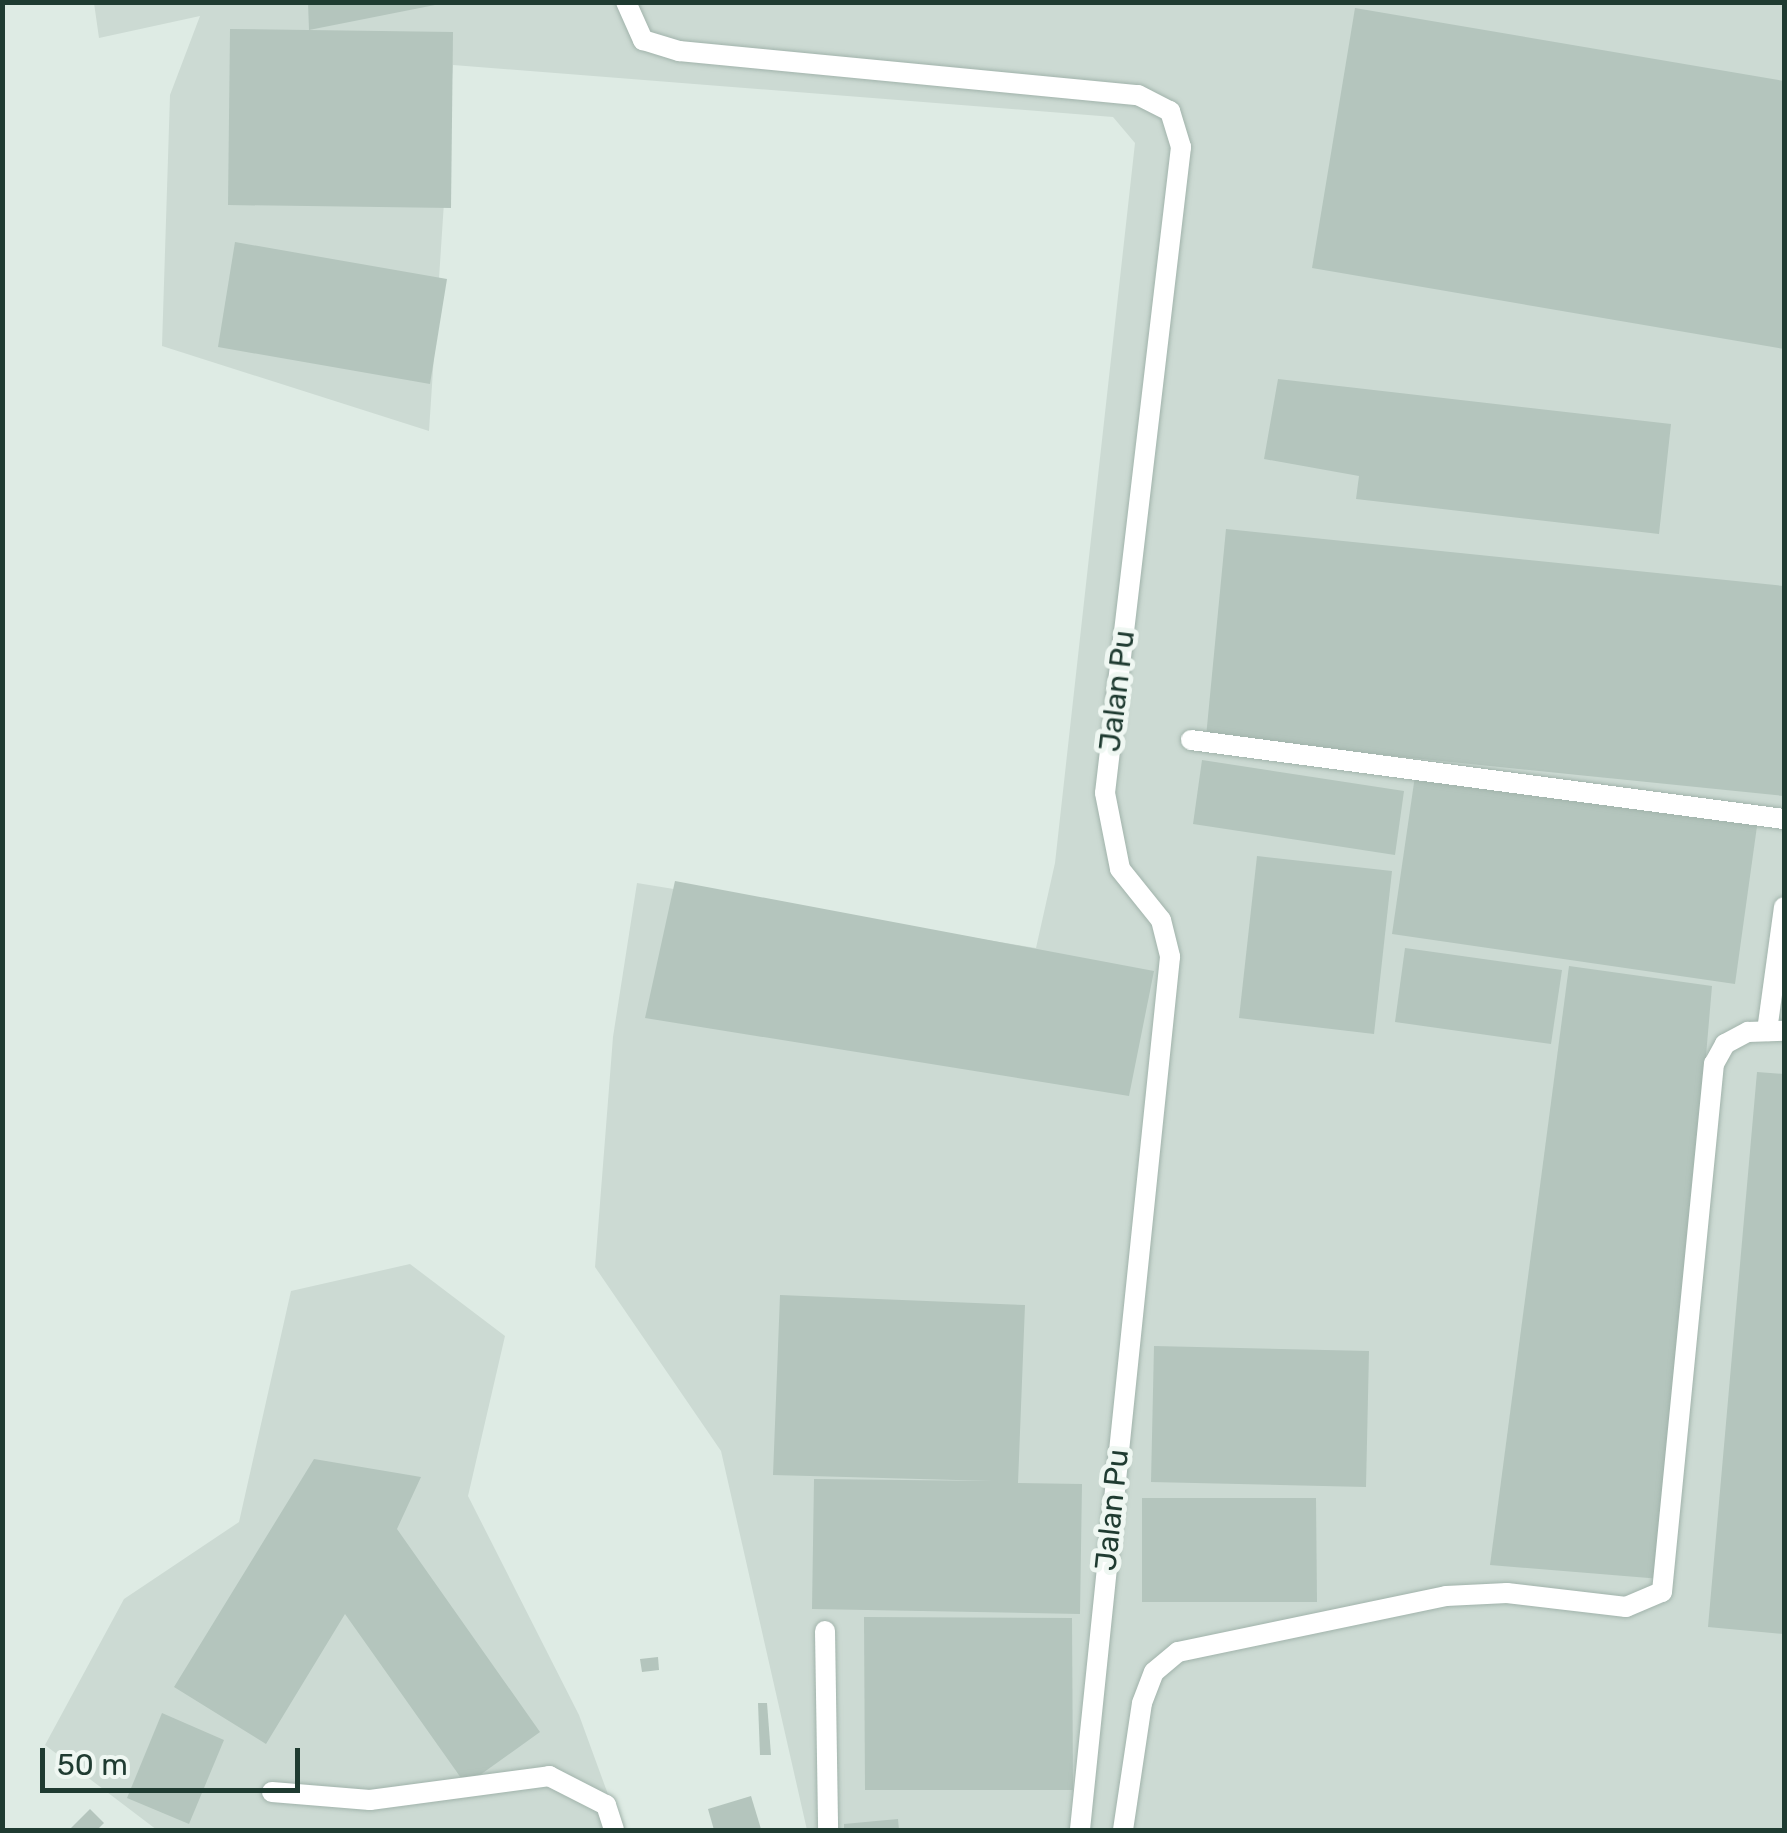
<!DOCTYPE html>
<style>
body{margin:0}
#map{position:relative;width:1787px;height:1833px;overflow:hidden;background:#deebe4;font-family:Rubik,sans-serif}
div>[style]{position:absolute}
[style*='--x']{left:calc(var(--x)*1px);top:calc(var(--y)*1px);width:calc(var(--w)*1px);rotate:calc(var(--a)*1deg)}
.built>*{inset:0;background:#ccdad3}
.building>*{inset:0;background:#b4c5bd}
.roads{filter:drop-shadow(0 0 2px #a1b3ab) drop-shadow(0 0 2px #a1b3ab)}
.service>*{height:20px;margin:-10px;padding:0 10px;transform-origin:10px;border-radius:10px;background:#fff}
span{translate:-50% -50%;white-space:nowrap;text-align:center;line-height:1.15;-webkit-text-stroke:10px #eff7f2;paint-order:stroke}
.street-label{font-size:30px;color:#1f3b31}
.frame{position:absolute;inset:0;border:5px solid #1f3b31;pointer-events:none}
.scale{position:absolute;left:40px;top:1748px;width:260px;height:45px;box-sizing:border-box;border:5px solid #1f3b31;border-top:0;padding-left:12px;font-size:30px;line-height:35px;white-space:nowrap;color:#1f3b31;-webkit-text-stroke:8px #eff7f2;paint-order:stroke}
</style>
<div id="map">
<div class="built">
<div style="clip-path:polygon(94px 3px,1784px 3px,1784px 1830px,807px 1830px,721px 1451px,595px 1267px,613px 1037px,637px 883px,1036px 948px,1055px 863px,1135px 143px,1113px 117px,453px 65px,429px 431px,162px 346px,170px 95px,200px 16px,99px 38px)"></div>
<div style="clip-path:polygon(410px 1264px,505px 1336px,468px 1496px,579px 1715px,621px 1830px,157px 1830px,45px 1745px,124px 1599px,239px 1522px,291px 1291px)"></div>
</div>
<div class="building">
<div style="clip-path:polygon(308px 2px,439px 2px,440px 4px,309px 30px)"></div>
<div style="clip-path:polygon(1355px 8px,1784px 81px,1784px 349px,1312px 268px)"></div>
<div style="clip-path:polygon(230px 29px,453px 32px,451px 208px,228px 205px)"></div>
<div style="clip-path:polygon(235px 242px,447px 279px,430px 384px,218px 347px)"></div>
<div style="clip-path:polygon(1278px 379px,1671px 424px,1659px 534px,1356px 499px,1359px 476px,1264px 459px)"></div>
<div style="clip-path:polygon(1226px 529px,1784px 586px,1784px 796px,1206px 737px)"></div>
<div style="clip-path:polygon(1202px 760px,1404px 791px,1395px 855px,1193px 824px)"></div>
<div style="clip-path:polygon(1416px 769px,1758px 819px,1735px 984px,1392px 934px)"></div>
<div style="clip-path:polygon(1257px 856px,1392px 871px,1374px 1034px,1239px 1018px)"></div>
<div style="clip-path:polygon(675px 881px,1154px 971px,1129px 1096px,645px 1018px)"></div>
<div style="clip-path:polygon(1405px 948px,1562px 970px,1551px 1044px,1395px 1022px)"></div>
<div style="clip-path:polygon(1569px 966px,1712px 986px,1661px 1579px,1490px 1565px)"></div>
<div style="clip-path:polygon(1757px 1072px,1784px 1074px,1784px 1634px,1708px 1627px)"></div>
<div style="clip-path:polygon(780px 1295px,1025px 1305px,1018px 1483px,1082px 1484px,1080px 1614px,812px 1609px,814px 1479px,993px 1481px,773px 1475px)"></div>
<div style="clip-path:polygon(1154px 1346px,1369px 1351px,1366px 1487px,1151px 1482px)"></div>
<div style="clip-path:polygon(314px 1459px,421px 1477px,397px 1529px,540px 1732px,466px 1785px,345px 1614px,266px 1744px,174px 1687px)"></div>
<div style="clip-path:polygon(1142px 1498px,1316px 1498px,1317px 1602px,1142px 1602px)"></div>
<div style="clip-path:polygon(864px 1617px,1072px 1618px,1073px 1790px,865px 1790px)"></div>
<div style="clip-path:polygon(658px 1657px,659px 1670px,642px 1672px,640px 1659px)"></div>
<div style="clip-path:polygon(758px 1703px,767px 1703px,771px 1755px,760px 1755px)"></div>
<div style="clip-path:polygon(162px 1713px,224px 1740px,189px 1824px,127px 1798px)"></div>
<div style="clip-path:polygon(751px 1796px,761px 1829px,714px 1830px,708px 1809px)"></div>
<div style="clip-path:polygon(90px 1809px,104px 1823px,97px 1830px,69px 1830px)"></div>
<div style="clip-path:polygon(898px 1819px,899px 1830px,844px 1830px,844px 1824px)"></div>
</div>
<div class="roads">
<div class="service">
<div style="--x:626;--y:2;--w:42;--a:65.9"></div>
<div style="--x:643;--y:40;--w:38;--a:17"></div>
<div style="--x:679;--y:51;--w:461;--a:5.5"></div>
<div style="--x:1138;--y:95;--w:36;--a:27"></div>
<div style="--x:1170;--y:111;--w:38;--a:73"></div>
<div style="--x:1181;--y:147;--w:650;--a:96.71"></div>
<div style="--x:1105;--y:793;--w:77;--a:78.8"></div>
<div style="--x:1120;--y:869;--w:65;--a:51.2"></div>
<div style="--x:1161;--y:920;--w:38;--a:76"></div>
<div style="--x:1170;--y:957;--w:878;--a:95.89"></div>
<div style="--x:1191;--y:740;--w:598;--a:7.59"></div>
<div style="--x:1767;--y:1031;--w:125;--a:-82.2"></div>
<div style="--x:825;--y:1631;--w:199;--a:89.1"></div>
<div style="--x:272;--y:1792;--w:98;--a:4.7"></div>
<div style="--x:370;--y:1800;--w:181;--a:-7.6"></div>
<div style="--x:549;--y:1776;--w:64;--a:27"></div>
<div style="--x:606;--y:1805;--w:26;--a:72"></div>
<div style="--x:1123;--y:1830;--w:128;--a:-81.5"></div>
<div style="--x:1142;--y:1703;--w:33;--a:-69"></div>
<div style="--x:1154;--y:1672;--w:31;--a:-40"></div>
<div style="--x:1178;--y:1652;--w:274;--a:-11.8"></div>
<div style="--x:1446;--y:1596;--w:61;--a:-2.8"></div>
<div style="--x:1507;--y:1593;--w:120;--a:6.7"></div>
<div style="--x:1626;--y:1607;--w:39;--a:-23"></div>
<div style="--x:1662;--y:1592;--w:531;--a:-84.38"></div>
<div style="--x:1714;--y:1064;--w:23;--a:-61"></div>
<div style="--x:1725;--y:1044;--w:26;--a:-28"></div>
<div style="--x:1748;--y:1032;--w:36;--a:-2"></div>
</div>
</div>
<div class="street-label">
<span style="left:1117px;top:691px;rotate:-83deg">Jalan Pu</span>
<span style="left:1112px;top:1510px;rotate:-84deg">Jalan Pu</span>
</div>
<div class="frame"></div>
<div class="scale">50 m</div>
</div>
